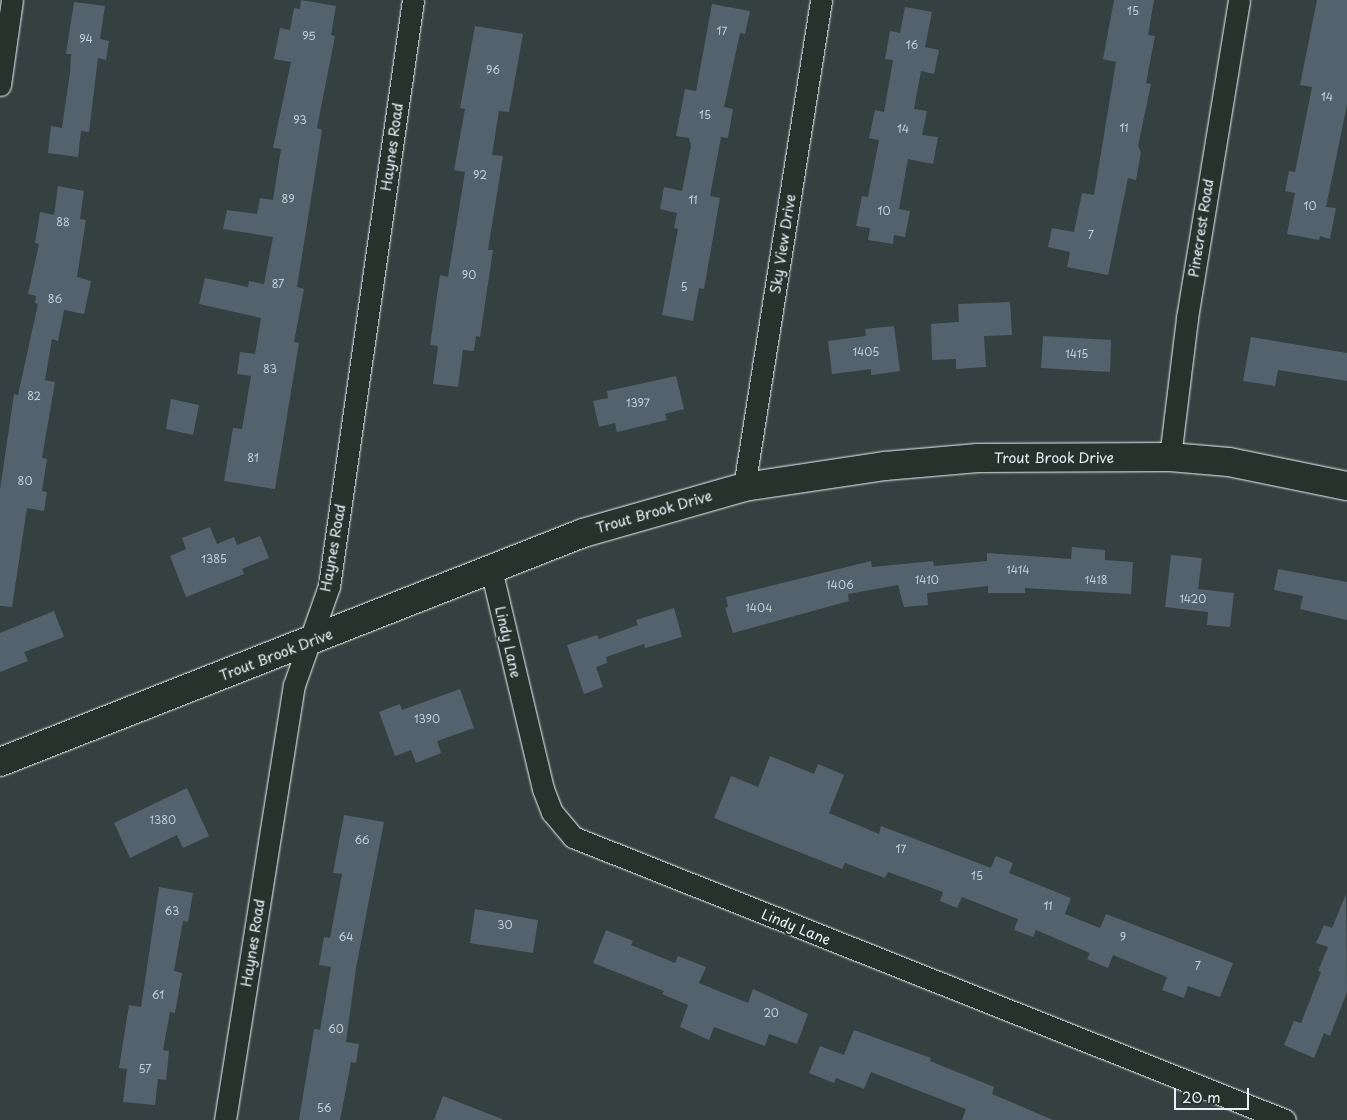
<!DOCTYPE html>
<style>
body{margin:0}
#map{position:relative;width:1347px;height:1120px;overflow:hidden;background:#344140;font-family:"Playpen Sans",sans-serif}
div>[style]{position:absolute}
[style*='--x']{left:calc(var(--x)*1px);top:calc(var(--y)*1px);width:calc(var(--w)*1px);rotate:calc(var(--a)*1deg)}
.building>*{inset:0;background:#54626e}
.roads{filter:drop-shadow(0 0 1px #e8f1f8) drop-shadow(0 0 1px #e8f1f8)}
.minor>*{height:21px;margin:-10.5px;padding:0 10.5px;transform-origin:10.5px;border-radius:10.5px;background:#26332d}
.secondary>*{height:28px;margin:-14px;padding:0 14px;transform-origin:14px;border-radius:14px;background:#26332d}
span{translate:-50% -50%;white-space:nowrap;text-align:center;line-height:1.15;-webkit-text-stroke:4px #26332d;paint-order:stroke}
.number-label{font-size:11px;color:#c3cdd6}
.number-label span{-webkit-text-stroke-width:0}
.street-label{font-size:14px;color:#e8f1f8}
.scale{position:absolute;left:1174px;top:1088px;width:75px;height:22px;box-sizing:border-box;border:2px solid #e8f1f8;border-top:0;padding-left:6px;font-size:15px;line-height:18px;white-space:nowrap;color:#e8f1f8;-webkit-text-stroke:4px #26332d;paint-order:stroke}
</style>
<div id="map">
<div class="building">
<div style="clip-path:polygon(301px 0,336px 6px,331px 35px,335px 36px,317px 128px,322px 130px,297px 287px,304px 289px,294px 342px,299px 343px,275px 489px,224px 481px,233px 428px,242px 429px,251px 376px,237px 374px,240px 352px,255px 354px,261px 318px,199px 304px,205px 278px,248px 287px,249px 281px,264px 284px,273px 237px,223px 229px,227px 210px,257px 214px,260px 198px,273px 200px,281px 149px,273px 148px,291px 62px,274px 59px,280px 28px,290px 30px,294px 8px,300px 9px)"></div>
<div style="clip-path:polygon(1114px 0,1154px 0,1148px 35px,1155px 36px,1146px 83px,1151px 84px,1138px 146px,1141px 152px,1136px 180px,1128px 178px,1108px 275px,1067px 267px,1070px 252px,1048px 247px,1052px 228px,1074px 232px,1082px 193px,1094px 195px,1116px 62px,1103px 59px)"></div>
<div style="clip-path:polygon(1317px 0,1347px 0,1347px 105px,1326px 207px,1336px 208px,1330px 239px,1320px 236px,1319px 240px,1287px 234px,1295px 193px,1285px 191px,1289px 171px,1295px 172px,1312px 87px,1300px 85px)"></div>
<div style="clip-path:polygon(74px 2px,105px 6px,100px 39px,109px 41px,106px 60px,98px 58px,89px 132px,81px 131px,78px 157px,48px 153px,51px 126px,62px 128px,70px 72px,71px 54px,66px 54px)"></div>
<div style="clip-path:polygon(712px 4px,750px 11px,745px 34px,740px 33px,724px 107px,733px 109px,728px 138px,721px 137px,710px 196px,720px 198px,704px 289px,699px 288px,693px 321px,662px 315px,678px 229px,674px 228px,677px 213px,660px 209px,664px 187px,682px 191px,691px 146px,689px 138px,676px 136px,685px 89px,696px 91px)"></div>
<div style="clip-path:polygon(905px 7px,932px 12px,925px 47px,939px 50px,934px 74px,921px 71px,914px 109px,927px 111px,922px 135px,938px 137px,933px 164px,908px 159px,899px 209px,910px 211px,905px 237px,894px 235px,893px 244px,868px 240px,870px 228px,856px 226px,862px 196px,868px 197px,879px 140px,869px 138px,875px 110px,884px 112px,893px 60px,885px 59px,890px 31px,900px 33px)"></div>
<div style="clip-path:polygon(475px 26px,523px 34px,509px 112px,499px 111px,492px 155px,503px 156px,488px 250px,493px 250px,480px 337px,476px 336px,474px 351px,463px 350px,458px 387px,433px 384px,438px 346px,430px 345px,440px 275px,448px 277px,465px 172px,454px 170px,465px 109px,460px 108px)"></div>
<div style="clip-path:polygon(58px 186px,84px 191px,80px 219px,86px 220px,77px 277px,91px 281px,84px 314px,64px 310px,58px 341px,52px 339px,45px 380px,55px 382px,42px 458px,47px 459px,42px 491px,47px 492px,44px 511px,27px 508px,12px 607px,0 606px,0 490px,14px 394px,18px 395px,38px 304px,35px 303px,36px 296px,28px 294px,39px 244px,35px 243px,40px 212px,54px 215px)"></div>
<div style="clip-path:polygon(1010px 302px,1012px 335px,984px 336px,986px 367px,956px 369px,956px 359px,932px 360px,931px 324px,959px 322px,958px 304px)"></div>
<div style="clip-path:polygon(894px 326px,900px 371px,871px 375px,871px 369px,832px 374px,828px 341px,866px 336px,865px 329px)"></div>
<div style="clip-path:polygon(1043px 336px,1111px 340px,1110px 372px,1041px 368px)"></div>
<div style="clip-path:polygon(1251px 337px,1347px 353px,1347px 381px,1278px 370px,1275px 386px,1243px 381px)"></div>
<div style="clip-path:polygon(676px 376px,684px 409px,665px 414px,667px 420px,617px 432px,615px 423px,599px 427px,593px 401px,608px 398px,607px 391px)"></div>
<div style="clip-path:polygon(171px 399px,199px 405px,193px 435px,166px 429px)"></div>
<div style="clip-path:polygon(210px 527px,217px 544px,234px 537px,237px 545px,260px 536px,269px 558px,242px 569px,244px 574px,186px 597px,170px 556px,186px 549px,182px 538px)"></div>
<div style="clip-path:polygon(1072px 547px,1105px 550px,1105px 560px,1133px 562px,1131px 594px,1025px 588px,1025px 593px,988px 593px,988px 586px,927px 593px,928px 605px,904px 607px,898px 585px,848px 594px,849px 601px,733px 633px,725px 608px,728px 607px,726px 597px,871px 561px,872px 567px,933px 561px,934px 566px,987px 561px,987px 553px,1071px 559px)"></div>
<div style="clip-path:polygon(1171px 555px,1202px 558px,1198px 589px,1234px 593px,1230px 627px,1207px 625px,1208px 612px,1165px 607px)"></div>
<div style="clip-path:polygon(1278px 569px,1347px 582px,1347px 620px,1300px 609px,1303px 596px,1274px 590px)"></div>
<div style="clip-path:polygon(674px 608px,682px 637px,645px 648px,644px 644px,606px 657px,607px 663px,596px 667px,603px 687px,584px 694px,567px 645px,597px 635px,599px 639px,638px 625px,636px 620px)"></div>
<div style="clip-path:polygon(54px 611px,64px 637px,24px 652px,28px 661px,0 672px,0 633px)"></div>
<div style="clip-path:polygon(460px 689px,474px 728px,437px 741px,441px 753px,416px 763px,411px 750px,395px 756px,379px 712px,400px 704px,402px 710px)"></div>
<div style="clip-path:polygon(770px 756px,814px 774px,818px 764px,844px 775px,829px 813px,879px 834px,881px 826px,991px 868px,996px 856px,1013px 863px,1009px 873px,1071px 898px,1065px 914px,1100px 928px,1106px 914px,1233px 963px,1220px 997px,1188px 986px,1184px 998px,1162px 990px,1167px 977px,1113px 955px,1108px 968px,1087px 959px,1090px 953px,1036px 930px,1033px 937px,1014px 930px,1018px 919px,962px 897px,957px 908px,940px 901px,943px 892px,888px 872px,885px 878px,845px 863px,842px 869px,714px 818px,731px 776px,758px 787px)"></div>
<div style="clip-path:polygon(187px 788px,209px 836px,183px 848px,177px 835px,130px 858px,114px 823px)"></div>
<div style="clip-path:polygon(344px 815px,384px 822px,356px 968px,346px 1042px,359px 1044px,356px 1063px,351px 1062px,340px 1120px,299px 1120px,314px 1029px,320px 1030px,331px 967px,319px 965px,324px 937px,330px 938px,342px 874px,333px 873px)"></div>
<div style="clip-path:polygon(159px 887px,193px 893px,188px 922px,183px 921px,174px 971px,182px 973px,175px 1013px,170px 1012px,163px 1050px,169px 1051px,166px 1080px,158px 1079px,155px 1105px,123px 1102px,127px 1069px,119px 1068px,129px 1005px,141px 1007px)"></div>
<div style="clip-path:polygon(1346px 894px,1347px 992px,1330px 1036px,1324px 1033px,1314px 1058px,1284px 1045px,1294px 1021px,1301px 1023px,1321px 972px,1318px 971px,1328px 947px,1316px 943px,1324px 925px,1332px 928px)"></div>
<div style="clip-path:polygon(475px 909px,538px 920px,533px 953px,470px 943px)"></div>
<div style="clip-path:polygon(606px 930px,633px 941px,631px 945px,675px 963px,678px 956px,706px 967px,699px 983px,748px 1003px,753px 989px,808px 1014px,797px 1044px,769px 1034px,765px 1046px,714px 1027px,709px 1040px,680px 1027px,688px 1005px,662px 994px,664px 991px,593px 963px)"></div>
<div style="clip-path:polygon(854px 1030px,931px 1058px,930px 1061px,994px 1087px,992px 1094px,1053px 1120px,962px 1120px,966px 1109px,871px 1072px,864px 1089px,836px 1078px,834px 1083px,809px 1073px,820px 1046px,844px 1055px)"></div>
<div style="clip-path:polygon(443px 1096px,502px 1119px,502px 1120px,434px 1120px)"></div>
</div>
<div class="roads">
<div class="minor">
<div style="--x:0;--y:85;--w:86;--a:-82"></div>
<div style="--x:1170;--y:457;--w:140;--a:-83"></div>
<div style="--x:1187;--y:318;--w:322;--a:-80.7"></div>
<div style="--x:744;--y:487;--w:493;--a:-81"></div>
<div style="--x:491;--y:569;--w:226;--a:76.7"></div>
<div style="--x:543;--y:789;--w:25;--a:69"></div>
<div style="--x:552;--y:812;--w:33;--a:50"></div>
<div style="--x:573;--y:837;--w:766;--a:21.68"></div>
<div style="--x:225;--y:1120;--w:440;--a:-81"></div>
<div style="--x:294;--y:685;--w:105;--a:-70.5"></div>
<div style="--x:329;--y:586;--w:592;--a:-81.84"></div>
</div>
<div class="secondary">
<div style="--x:0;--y:762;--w:626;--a:-21.44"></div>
<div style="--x:583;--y:533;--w:167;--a:-15.9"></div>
<div style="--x:744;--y:487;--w:143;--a:-8.5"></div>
<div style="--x:885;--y:466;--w:93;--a:-4.9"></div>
<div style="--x:978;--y:458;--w:192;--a:-0.3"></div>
<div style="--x:1170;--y:457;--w:59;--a:4.8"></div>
<div style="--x:1229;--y:462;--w:120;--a:11.5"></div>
</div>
</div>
<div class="number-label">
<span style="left:1133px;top:11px">15</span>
<span style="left:722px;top:31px">17</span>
<span style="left:309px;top:36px">95</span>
<span style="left:86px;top:39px">94</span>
<span style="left:912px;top:45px">16</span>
<span style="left:493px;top:70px">96</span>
<span style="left:1327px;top:97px">14</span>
<span style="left:705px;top:115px">15</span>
<span style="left:300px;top:120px">93</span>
<span style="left:1124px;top:128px">11</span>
<span style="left:903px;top:129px">14</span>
<span style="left:480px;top:175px">92</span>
<span style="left:288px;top:199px">89</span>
<span style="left:693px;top:200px">11</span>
<span style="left:1310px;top:206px">10</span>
<span style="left:884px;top:211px">10</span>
<span style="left:63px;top:222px">88</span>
<span style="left:1091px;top:235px">7</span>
<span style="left:469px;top:275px">90</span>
<span style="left:278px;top:284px">87</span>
<span style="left:684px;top:287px">5</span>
<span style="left:55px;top:299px">86</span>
<span style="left:866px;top:352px">1405</span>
<span style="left:1077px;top:354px">1415</span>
<span style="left:270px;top:369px">83</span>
<span style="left:34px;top:396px">82</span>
<span style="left:638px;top:403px">1397</span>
<span style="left:253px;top:458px">81</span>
<span style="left:25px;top:481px">80</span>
<span style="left:214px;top:559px">1385</span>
<span style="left:1018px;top:570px">1414</span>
<span style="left:927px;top:580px">1410</span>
<span style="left:1096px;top:580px">1418</span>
<span style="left:840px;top:585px">1406</span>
<span style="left:1193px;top:599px">1420</span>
<span style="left:759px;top:608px">1404</span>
<span style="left:427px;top:719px">1390</span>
<span style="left:163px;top:820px">1380</span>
<span style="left:362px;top:840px">66</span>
<span style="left:901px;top:849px">17</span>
<span style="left:977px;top:876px">15</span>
<span style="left:1048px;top:906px">11</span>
<span style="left:172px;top:911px">63</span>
<span style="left:505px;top:925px">30</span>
<span style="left:346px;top:937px">64</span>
<span style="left:1123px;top:937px">9</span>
<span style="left:1198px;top:966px">7</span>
<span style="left:158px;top:995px">61</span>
<span style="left:771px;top:1013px">20</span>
<span style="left:336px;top:1029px">60</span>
<span style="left:145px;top:1069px">57</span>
<span style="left:324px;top:1108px">56</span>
</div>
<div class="street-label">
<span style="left:392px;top:147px;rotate:-82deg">Haynes Road</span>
<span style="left:1201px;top:228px;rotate:-81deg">Pinecrest Road</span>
<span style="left:783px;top:244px;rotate:-81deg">Sky View Drive</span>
<span style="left:1054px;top:458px">Trout Brook Drive</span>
<span style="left:654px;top:512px;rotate:-16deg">Trout Brook Drive</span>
<span style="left:333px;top:548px;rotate:-80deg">Haynes Road</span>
<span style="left:508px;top:642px;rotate:77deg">Lindy Lane</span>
<span style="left:276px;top:655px;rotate:-21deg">Trout Brook Drive</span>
<span style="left:796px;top:927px;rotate:22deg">Lindy Lane</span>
<span style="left:253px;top:943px;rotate:-81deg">Haynes Road</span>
</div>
<div class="scale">20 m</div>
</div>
